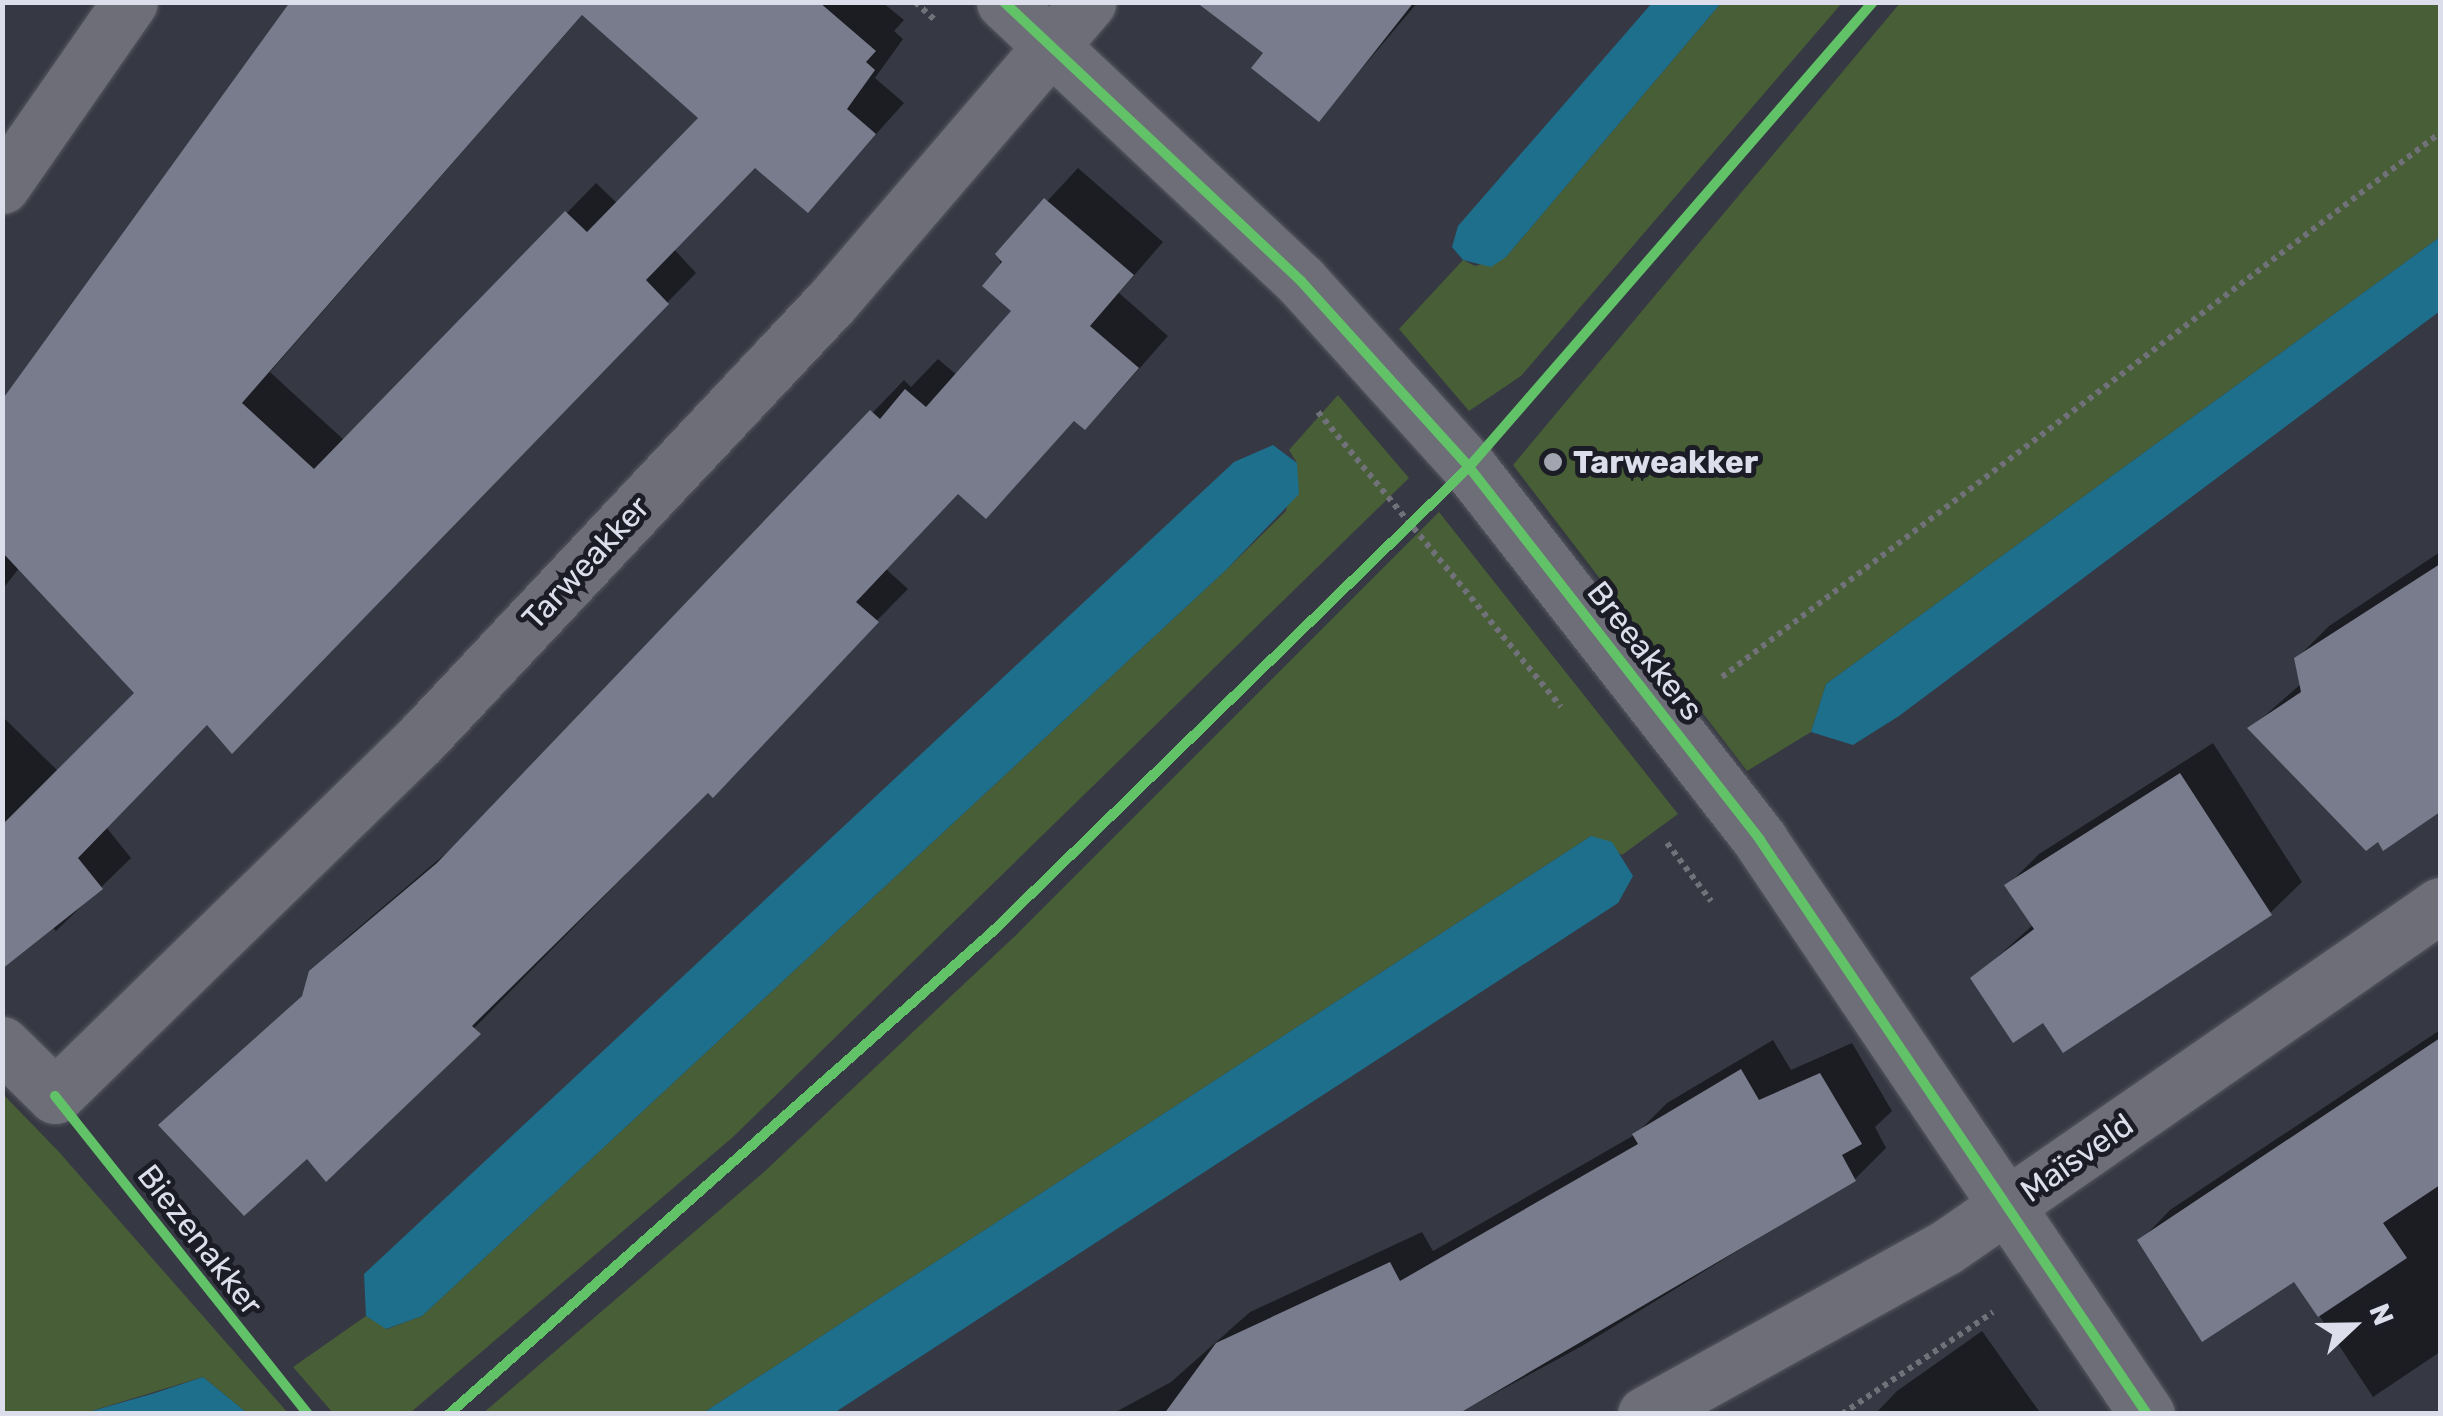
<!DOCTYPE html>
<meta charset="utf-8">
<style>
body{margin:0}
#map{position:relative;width:2443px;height:1416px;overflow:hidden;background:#363843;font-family:Rubik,sans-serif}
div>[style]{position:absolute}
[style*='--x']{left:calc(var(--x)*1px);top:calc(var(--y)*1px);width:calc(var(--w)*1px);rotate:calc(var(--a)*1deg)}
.green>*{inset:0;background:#485e36}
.water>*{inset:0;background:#1d6f8c}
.shadow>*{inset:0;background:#0007}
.building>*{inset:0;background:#797c8d}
.path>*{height:6px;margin-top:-3px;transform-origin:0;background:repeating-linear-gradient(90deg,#707179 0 5px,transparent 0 10px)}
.roads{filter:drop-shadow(0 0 2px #555660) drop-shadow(0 0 2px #555660)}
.minor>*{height:55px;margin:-27.5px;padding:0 27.5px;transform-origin:27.5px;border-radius:27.5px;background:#6d6e77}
.cycleway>*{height:10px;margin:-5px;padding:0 5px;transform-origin:5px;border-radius:5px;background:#61c268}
.dots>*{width:28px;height:28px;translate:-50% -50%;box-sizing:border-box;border:5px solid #1b1c25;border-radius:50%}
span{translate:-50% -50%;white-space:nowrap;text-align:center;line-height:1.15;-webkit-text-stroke:10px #1b1c25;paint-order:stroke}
.poi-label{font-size:32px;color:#dcdfeb;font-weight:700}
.left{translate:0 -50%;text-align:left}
.street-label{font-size:32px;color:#dcdfeb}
.frame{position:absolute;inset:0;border:5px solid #dcdfeb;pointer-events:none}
.north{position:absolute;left:2303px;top:1276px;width:100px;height:100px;-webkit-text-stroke:8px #1b1c25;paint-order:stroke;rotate:68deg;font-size:28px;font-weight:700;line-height:40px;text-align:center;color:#dcdfeb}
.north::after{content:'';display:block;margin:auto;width:35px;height:45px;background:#dcdfeb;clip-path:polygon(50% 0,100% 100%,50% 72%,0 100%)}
</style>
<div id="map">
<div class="green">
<div style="clip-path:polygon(1721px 3px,1842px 3px,1521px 376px,1469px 411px,1399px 329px,1463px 260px,1475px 266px,1506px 257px)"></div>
<div style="clip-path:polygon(1900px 3px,2440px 3px,2440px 237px,1826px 684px,1811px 732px,1747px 771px,1513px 465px)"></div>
<div style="clip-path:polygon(1338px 395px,1409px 478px,733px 1137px,410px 1413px,333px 1413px,293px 1367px,366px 1316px,387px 1329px,422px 1316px,1227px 569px,1286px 511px,1297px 463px,1289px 450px)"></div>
<div style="clip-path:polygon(1439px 512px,1678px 814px,1622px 855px,1591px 836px,703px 1413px,482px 1414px,764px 1172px,1015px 936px)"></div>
<div style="clip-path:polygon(2px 1093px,59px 1152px,288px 1413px,247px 1413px,203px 1377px,85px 1413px,3px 1413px)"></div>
</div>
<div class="water">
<div style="clip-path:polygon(1652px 3px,1721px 3px,1506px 257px,1491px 267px,1463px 260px,1452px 247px,1458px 226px)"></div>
<div style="clip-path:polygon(2440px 237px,2440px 311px,1899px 716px,1853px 745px,1811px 732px,1826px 684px)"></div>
<div style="clip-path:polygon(1273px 445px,1297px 463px,1299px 494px,1227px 569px,422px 1316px,386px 1329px,366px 1316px,364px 1274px,1234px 462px)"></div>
<div style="clip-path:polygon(1591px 836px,1612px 842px,1633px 876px,1618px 903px,834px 1413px,703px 1413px)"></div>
<div style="clip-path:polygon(203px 1377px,247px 1413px,85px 1413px,155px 1393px)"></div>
</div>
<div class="shadow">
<div style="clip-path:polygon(evenodd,293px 2px,882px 2px,904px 20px,894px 31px,903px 39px,875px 78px,904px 103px,808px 210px,755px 165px,674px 249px,696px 273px,261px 720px,208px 721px,106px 827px,131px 858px,56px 931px,48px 922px,2px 927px,2px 716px,59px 772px,138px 693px,20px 567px,2px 590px,2px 402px,293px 2px,584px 13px,702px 117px,618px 204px,596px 183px,345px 441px,270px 372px,584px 13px)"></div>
<div style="clip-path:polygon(1224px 2px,1418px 2px,1319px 119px)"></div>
<div style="clip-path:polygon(1078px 168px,1163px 242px,1119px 293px,1168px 336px,1116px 395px,1085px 427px,1076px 419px,986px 516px,959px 491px,886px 569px,908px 589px,326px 1178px,307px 1155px,162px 1125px,306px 992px,312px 972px,344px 940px,464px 838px,904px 380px,911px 387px,938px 359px,958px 376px,1014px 311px,998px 254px)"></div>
<div style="clip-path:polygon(2440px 552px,2440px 795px,2366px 847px,2251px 728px,2302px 683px,2297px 658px,2329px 626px)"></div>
<div style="clip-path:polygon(2213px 743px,2302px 882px,2270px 913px,2044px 1019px,1974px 978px,2034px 924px,2008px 885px,2039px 854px)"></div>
<div style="clip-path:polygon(2440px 1030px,2440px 1352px,2373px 1397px,2295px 1279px,2140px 1241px,2170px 1210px)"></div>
<div style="clip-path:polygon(1773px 1040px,1791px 1070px,1852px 1043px,1892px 1111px,1875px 1127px,1886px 1148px,1855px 1179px,1582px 1346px,1457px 1414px,1112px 1414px,1171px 1382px,1250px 1312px,1422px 1232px,1433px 1251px,1636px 1134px,1667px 1103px)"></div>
<div style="clip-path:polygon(1982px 1331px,2041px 1414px,1875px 1414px,1897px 1391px)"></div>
</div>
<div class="building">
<div style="clip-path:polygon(evenodd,290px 2px,819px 2px,876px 51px,866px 62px,875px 70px,847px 109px,876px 134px,808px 213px,755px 168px,646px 280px,669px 304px,232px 754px,207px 725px,78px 858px,103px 889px,2px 969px,2px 825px,134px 693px,2px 552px,2px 400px,290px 2px,582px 15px,698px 118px,587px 232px,565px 211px,314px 469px,242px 403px,582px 15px)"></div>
<div style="clip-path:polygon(1196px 2px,1414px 2px,1319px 122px,1251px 68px,1263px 53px)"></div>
<div style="clip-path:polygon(1044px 198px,1134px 275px,1090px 326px,1139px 368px,1085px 430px,1074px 421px,986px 519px,958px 494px,856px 602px,879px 622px,713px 798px,708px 793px,472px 1026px,481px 1034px,326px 1182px,307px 1159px,244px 1216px,158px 1125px,302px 996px,309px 971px,437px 863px,870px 410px,880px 419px,905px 389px,926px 407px,1011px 311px,982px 286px,1002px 262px,995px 254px)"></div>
<div style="clip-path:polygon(2440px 564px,2440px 812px,2383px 851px,2378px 842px,2366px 851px,2247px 728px,2301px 692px,2294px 658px)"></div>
<div style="clip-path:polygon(2180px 773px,2272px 915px,2063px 1053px,2043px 1023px,2013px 1043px,1970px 978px,2034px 929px,2004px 885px)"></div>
<div style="clip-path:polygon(2440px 1038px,2440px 1185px,2383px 1223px,2407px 1258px,2318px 1317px,2294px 1282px,2202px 1342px,2137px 1240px)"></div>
<div style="clip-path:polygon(1741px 1069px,1759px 1100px,1820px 1073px,1862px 1144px,1842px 1155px,1856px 1181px,1458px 1414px,1164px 1414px,1216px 1343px,1390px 1262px,1400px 1281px,1638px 1144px,1632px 1134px)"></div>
</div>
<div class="path">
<div style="--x:915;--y:2;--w:28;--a:42"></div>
<div style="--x:1318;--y:412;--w:382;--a:50.5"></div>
<div style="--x:1722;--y:677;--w:901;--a:-37.15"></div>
<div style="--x:1667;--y:843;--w:73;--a:52.8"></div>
<div style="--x:1842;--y:1414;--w:182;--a:-34"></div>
</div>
<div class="roads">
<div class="minor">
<div style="--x:1004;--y:2;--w:407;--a:43.2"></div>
<div style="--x:1301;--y:281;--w:251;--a:47.9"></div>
<div style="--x:1469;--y:467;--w:473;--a:52"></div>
<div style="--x:1760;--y:840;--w:692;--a:56.01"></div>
<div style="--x:2;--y:186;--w:224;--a:-55.2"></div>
<div style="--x:2;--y:1044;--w:74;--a:44.5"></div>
<div style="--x:55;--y:1096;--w:511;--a:-44.29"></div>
<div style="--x:421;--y:739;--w:603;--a:-46.81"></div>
<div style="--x:834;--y:299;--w:391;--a:-49.4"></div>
<div style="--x:1645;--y:1414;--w:343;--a:-29"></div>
<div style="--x:1945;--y:1248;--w:602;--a:-34.72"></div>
</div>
</div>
<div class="cycleway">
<div style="--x:1004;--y:2;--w:407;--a:43.2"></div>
<div style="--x:1301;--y:281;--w:251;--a:47.9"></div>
<div style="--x:1469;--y:467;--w:473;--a:52"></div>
<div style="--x:1760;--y:840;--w:692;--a:56.01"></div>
<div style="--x:55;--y:1096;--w:406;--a:51.5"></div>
<div style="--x:449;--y:1414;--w:726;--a:-41.59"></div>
<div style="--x:992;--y:932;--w:666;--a:-44.27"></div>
<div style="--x:1469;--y:467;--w:616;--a:-49.02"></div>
</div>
<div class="dots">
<div style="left:1553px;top:462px;background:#a2a5b0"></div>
</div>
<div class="poi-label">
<span class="left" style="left:1573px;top:462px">Tarweakker</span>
</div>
<div class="street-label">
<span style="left:586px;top:563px;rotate:-47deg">Tarweakker</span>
<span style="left:1645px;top:651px;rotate:52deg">Breeakkers</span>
<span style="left:2077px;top:1158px;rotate:-35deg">Maïsveld</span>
<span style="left:200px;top:1240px;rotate:52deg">Biezenakker</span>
</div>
<div class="frame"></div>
<div class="north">N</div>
</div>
